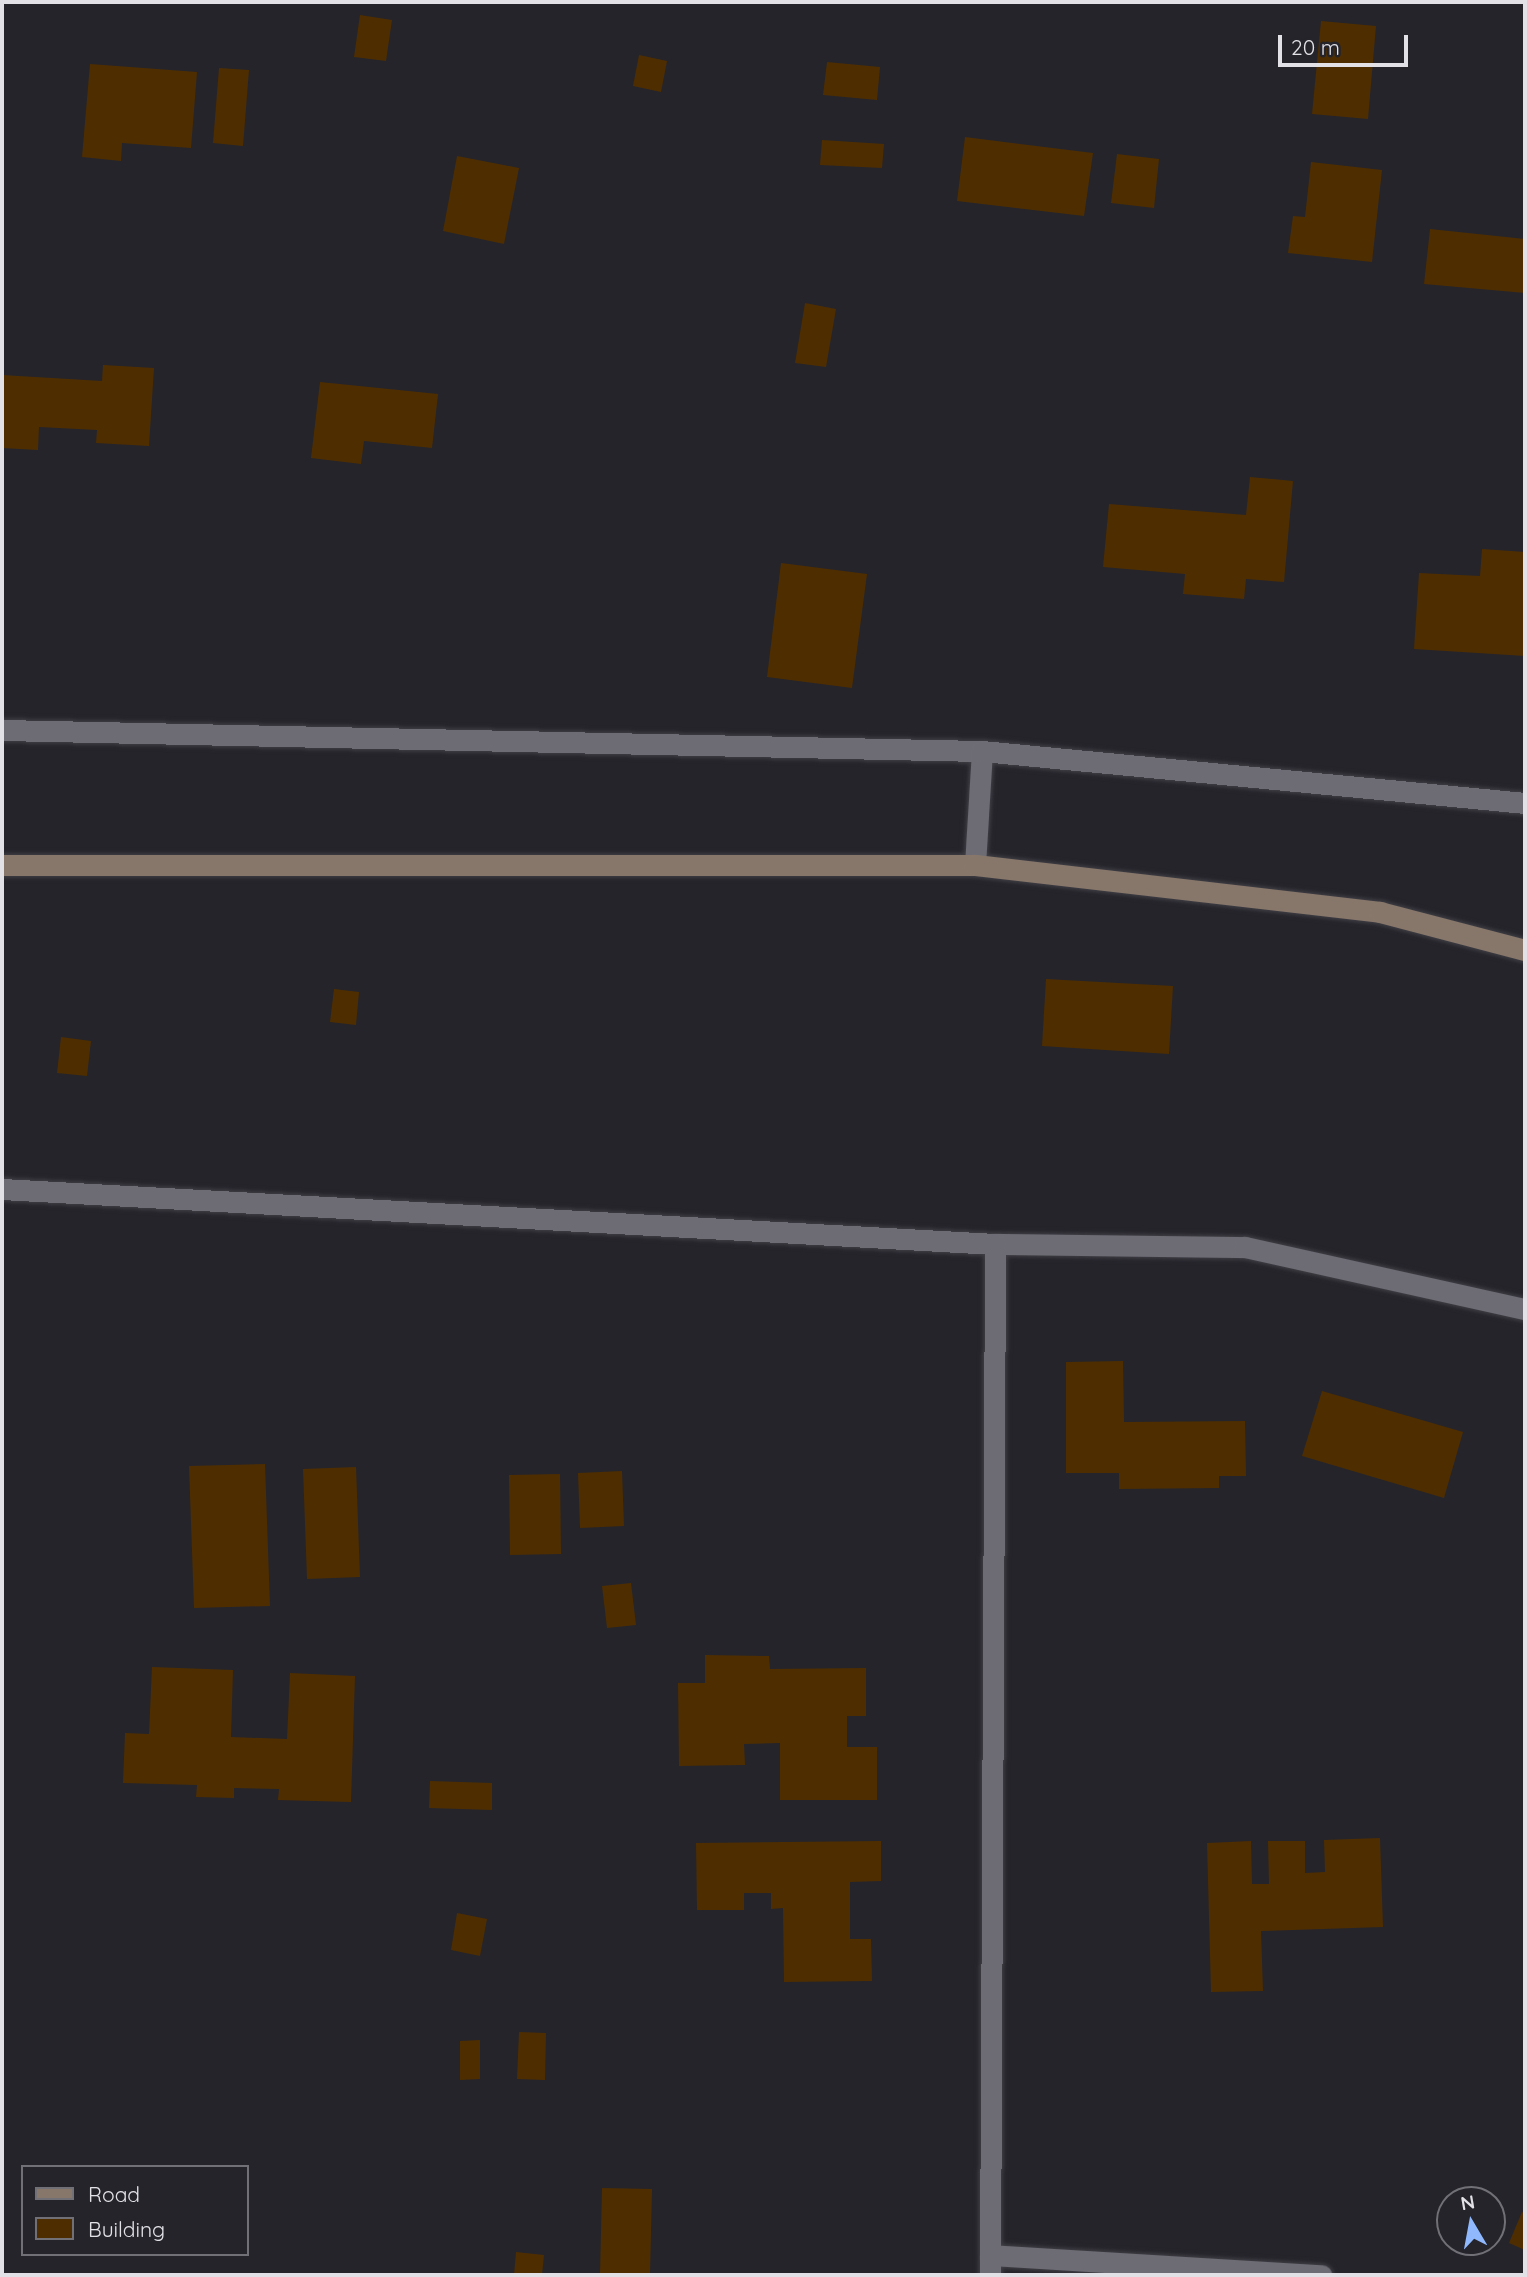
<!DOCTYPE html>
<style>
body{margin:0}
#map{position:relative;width:1527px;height:2277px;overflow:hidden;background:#25242b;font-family:Quicksand,sans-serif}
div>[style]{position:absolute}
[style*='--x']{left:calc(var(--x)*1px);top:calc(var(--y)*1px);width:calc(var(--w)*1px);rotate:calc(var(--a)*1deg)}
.building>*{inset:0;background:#4e2e00}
.roads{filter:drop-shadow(0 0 2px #414046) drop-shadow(0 0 2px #414046)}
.lane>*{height:21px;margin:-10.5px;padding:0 10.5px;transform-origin:10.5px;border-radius:10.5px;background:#6d6c75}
.street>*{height:21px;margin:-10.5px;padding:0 10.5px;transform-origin:10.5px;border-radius:10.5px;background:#6d6c75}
.secondary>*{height:21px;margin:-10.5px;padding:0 10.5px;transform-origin:10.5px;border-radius:10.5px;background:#87776a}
span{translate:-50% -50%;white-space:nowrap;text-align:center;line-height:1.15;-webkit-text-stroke:5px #25242b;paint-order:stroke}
.frame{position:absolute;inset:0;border:4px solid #e1e1e6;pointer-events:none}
.legend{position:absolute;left:21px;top:2165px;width:228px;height:91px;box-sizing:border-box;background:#25242b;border:2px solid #707076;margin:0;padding:9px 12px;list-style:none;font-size:21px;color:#e1e1e6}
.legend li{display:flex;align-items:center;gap:14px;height:35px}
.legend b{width:35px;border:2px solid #707076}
.north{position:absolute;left:1436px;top:2186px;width:70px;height:70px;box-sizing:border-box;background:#25242b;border:2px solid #707076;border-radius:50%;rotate:350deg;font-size:19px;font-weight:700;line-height:28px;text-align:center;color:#e1e1e6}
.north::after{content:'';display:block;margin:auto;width:24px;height:32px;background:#8fb8fd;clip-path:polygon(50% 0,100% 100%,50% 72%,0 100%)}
.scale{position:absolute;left:1278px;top:35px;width:130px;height:32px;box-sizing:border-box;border:4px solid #e1e1e6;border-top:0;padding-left:9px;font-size:21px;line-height:24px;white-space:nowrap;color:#e1e1e6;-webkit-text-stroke:5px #25242b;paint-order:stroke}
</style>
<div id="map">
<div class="building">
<div style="clip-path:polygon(360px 15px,392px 20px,386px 61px,354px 57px)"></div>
<div style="clip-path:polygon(1321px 21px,1376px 26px,1368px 119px,1312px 114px)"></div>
<div style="clip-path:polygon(639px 55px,667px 61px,661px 92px,633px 86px)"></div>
<div style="clip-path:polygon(827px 62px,880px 67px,877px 100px,823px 95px)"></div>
<div style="clip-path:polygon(90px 64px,197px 72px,191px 148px,122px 143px,121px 161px,82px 157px)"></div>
<div style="clip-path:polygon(219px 68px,249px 70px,243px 146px,213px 143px)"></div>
<div style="clip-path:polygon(965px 137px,1093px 153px,1084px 216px,957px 201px)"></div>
<div style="clip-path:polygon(822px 140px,884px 144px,882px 168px,820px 165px)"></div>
<div style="clip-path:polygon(1117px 154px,1159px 159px,1154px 208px,1111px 203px)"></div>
<div style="clip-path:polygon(457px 156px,519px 168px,504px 244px,443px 231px)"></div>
<div style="clip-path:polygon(1311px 162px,1382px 170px,1372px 262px,1288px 253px,1293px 216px,1305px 217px)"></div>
<div style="clip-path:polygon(1430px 229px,1525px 239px,1525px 293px,1424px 284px)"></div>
<div style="clip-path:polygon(805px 303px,836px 309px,826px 367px,795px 363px)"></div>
<div style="clip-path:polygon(103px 365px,154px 368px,149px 446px,96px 443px,97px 430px,39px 427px,38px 450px,2px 448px,2px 375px,102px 381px)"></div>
<div style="clip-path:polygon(320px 382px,438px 394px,432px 448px,364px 441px,361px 464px,311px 458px)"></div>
<div style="clip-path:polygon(1250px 477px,1293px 481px,1284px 582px,1246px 579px,1244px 599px,1183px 594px,1185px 574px,1103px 567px,1109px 504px,1246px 515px)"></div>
<div style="clip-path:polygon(1482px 549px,1525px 552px,1525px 656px,1414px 649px,1419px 573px,1480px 576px)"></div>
<div style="clip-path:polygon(781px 563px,867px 574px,852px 688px,767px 677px)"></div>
<div style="clip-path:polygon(1046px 979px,1173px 986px,1169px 1054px,1042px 1046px)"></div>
<div style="clip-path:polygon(334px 989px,359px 992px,356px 1025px,330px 1022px)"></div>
<div style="clip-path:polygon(61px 1037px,91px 1041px,87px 1076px,57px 1073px)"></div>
<div style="clip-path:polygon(1123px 1361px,1124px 1422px,1245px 1421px,1246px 1476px,1219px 1476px,1219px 1488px,1119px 1489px,1119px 1473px,1066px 1473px,1066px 1362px)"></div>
<div style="clip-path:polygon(1322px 1391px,1463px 1432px,1444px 1498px,1302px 1456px)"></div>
<div style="clip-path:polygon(265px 1464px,270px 1606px,194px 1608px,189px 1466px)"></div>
<div style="clip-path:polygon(356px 1467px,360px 1577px,307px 1579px,303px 1469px)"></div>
<div style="clip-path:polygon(622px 1471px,624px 1526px,580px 1528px,578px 1473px)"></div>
<div style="clip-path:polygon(560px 1474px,561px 1554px,510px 1555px,509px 1475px)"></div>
<div style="clip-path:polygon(631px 1583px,636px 1625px,607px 1628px,602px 1586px)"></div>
<div style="clip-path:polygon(705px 1655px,769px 1656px,770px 1669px,866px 1668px,866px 1716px,847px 1716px,847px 1747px,877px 1747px,877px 1800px,780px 1800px,780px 1743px,744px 1744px,745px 1765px,679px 1766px,678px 1683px,705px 1683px)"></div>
<div style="clip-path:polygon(152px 1667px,233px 1670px,231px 1737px,287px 1739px,290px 1673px,355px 1676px,351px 1802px,278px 1800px,279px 1789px,234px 1788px,234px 1798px,196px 1797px,197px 1785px,123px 1783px,125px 1733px,149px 1734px)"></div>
<div style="clip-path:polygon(430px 1781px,492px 1783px,492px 1810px,429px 1808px)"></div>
<div style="clip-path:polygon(1380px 1838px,1383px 1927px,1261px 1931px,1263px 1991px,1211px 1992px,1207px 1843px,1251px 1841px,1252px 1884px,1269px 1884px,1268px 1841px,1305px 1841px,1305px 1873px,1325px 1872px,1324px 1840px)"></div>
<div style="clip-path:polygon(881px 1841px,881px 1881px,850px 1882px,850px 1939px,871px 1939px,872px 1981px,784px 1982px,783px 1908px,771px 1909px,771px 1893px,744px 1893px,744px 1910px,697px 1910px,696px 1843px)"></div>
<div style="clip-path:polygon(457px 1913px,487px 1919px,480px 1956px,451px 1950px)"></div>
<div style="clip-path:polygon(519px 2032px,546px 2033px,545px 2080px,517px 2079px)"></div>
<div style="clip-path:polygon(480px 2040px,480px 2079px,460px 2080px,460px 2041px)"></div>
<div style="clip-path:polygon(602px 2188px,652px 2189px,650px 2275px,600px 2275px)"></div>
<div style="clip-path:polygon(1522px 2212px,1525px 2214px,1525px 2250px,1509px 2243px)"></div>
<div style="clip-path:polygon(516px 2252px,544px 2255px,542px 2275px,514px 2275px)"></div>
</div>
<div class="roads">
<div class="lane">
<div style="--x:2;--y:730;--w:980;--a:1.23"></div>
<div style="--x:975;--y:865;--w:114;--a:-86.5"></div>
<div style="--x:982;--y:751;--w:545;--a:5.47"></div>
</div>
<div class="street">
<div style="--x:2;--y:1189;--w:995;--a:3.17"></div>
<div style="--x:995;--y:1244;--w:250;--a:0.7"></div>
<div style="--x:1245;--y:1247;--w:287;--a:12.5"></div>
<div style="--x:990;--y:2255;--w:332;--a:3.5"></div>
<div style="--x:990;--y:2275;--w:1031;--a:-89.72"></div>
</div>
<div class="secondary">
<div style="--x:2;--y:865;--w:973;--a:0"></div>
<div style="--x:975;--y:865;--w:408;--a:6.6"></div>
<div style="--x:1380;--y:912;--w:150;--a:14.7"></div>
</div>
</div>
<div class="frame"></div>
<ul class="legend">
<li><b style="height:9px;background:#87776a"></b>Road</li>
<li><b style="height:19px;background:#4e2e00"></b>Building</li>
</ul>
<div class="north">N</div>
<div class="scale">20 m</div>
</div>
